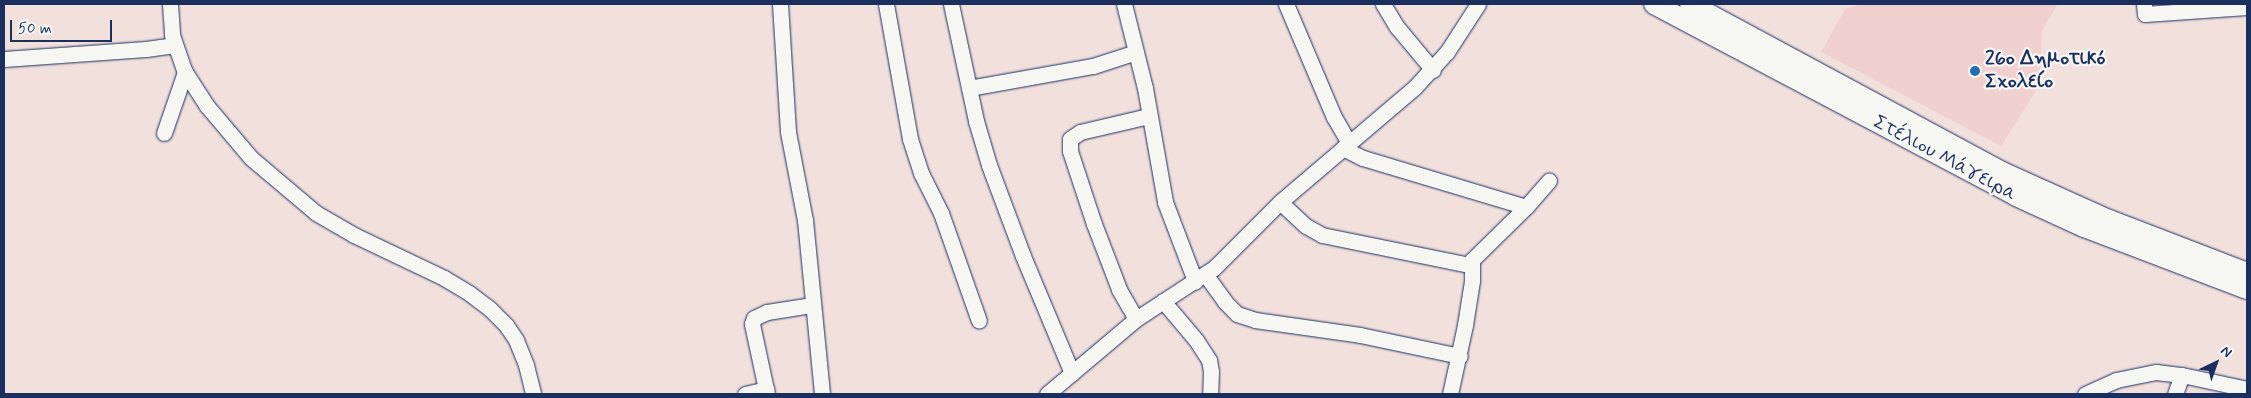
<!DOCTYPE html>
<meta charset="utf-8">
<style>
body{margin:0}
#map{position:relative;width:2251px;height:398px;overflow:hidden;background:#f2e0dd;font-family:Mynerve,sans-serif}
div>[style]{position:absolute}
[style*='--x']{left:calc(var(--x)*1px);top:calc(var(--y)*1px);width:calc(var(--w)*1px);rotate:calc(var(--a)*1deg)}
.built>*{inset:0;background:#f0d1cf}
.roads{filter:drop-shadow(0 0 1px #1b2f5e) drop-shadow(0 0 1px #1b2f5e)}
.minor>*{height:15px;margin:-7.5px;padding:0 7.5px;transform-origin:7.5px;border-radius:7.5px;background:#f6f6f2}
.secondary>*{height:20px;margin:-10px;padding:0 10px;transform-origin:10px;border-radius:10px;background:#f6f6f2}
.dots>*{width:14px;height:14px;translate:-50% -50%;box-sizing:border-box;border:2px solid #f6f6f2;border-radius:50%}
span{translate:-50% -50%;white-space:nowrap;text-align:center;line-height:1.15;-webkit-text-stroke:4.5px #f6f6f2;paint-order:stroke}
.poi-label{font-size:20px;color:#1b2f5e;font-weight:700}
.left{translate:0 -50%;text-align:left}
.street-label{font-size:20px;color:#1b2f5e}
.frame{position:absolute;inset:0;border:5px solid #1b2f5e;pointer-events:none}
.north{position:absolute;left:2191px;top:338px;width:50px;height:50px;-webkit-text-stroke:4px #f6f6f2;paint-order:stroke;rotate:42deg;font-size:14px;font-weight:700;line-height:20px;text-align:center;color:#1b2f5e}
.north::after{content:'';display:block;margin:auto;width:18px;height:22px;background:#1b2f5e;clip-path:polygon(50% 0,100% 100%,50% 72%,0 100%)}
.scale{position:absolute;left:10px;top:20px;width:102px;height:22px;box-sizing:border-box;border:2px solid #1b2f5e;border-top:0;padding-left:6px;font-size:15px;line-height:18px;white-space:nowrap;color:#1b2f5e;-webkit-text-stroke:4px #f6f6f2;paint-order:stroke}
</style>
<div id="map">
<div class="built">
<div style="clip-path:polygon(1861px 4px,2057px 5px,2042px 31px,2039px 86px,2001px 146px,1821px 52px,1845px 9px)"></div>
</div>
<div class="roads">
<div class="minor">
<div style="--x:170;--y:4;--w:31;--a:86"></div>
<div style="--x:172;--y:35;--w:39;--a:71"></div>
<div style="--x:185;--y:72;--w:40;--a:57.1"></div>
<div style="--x:207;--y:106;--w:68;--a:49.8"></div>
<div style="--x:251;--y:158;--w:85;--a:40.2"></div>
<div style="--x:316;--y:213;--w:44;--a:30.1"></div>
<div style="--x:354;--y:235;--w:100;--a:25.5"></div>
<div style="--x:444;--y:278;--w:29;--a:31"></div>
<div style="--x:469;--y:293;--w:26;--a:37"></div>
<div style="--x:490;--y:309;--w:23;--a:45"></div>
<div style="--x:506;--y:325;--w:18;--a:56"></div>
<div style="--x:516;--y:340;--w:27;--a:68"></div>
<div style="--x:526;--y:365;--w:30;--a:76"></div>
<div style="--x:780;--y:4;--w:128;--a:86.4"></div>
<div style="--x:788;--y:132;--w:90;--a:79.1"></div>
<div style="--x:805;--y:220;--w:175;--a:84.4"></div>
<div style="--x:886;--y:4;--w:137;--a:79.9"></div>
<div style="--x:910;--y:139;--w:36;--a:72"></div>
<div style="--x:921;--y:173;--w:45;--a:63.4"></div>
<div style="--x:941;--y:213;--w:114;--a:70.6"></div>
<div style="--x:951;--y:4;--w:120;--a:77.9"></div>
<div style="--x:976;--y:121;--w:46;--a:73.5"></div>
<div style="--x:989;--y:165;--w:97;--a:69.5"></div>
<div style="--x:1023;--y:256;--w:127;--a:67.3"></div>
<div style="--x:1124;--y:4;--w:87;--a:76"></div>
<div style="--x:1145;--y:88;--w:116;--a:80"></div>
<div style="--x:1165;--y:202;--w:85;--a:69.2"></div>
<div style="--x:1286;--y:4;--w:123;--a:67"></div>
<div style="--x:1334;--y:117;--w:30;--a:60"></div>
<div style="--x:1383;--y:4;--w:27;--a:59"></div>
<div style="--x:1397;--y:27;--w:56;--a:50.1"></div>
<div style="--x:2144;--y:4;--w:10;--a:84"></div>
<div style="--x:2145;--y:14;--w:102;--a:-3.9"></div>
<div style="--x:4;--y:59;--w:142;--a:-4"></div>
<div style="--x:146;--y:49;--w:29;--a:-8"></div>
<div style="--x:969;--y:88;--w:126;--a:-10.1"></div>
<div style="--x:1093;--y:66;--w:45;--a:-18"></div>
<div style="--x:164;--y:133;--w:65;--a:-71"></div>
<div style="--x:1343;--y:148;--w:22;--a:27"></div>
<div style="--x:1363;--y:158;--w:170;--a:16.7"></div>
<div style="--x:1280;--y:202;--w:35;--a:43"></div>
<div style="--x:1306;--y:226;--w:18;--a:29"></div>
<div style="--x:1322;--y:235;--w:151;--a:11.5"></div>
<div style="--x:1205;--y:274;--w:34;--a:54"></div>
<div style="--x:1225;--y:302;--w:17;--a:45"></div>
<div style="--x:1237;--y:314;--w:19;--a:18"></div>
<div style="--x:1255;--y:320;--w:106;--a:8.1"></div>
<div style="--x:1360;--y:335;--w:102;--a:11.9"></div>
<div style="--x:1163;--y:301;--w:51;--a:49.8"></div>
<div style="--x:1196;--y:340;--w:24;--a:57"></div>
<div style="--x:1209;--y:360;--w:11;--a:80"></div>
<div style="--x:1211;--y:371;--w:23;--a:92"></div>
<div style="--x:1136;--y:319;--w:34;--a:-120"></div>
<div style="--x:1119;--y:289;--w:70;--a:-111"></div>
<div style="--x:1094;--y:224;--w:77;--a:-108.2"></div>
<div style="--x:1070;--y:151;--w:12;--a:-90"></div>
<div style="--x:1070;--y:139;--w:12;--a:-35"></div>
<div style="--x:1080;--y:132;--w:71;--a:-13.1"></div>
<div style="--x:745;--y:394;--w:22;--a:-13"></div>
<div style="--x:767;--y:394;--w:72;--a:-102.1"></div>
<div style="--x:752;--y:324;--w:6;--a:-72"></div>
<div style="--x:754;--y:318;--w:14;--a:-25"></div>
<div style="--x:767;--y:312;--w:46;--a:-8.8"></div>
<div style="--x:1047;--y:394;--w:116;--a:-40.1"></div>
<div style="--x:1136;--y:319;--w:93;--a:-33.2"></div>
<div style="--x:1214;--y:268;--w:93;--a:-45"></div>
<div style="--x:1280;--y:202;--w:177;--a:-40.4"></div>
<div style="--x:1415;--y:87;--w:47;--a:-47.6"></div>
<div style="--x:1447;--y:52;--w:57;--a:-57.1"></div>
<div style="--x:1450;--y:394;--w:71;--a:-77.7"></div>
<div style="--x:1465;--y:325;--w:45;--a:-81"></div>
<div style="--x:1472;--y:281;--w:21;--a:-90"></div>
<div style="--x:1472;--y:260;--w:76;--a:-44.5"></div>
<div style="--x:1526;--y:207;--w:35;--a:-49"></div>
<div style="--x:2085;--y:394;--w:34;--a:-24"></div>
<div style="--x:2116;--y:380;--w:41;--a:-11.3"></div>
<div style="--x:2156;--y:372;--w:26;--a:7"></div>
<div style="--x:2182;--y:375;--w:66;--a:12.2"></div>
<div style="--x:2175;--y:394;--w:20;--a:-70"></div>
</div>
<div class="secondary">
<div style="--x:1654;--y:4;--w:410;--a:27.9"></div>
<div style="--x:2016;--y:196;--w:75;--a:24.5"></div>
<div style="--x:2084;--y:227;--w:174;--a:20.8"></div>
<div style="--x:1690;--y:4;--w:354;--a:28.3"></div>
<div style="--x:2002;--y:172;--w:117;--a:24.2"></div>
<div style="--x:2109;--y:220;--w:148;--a:21"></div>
</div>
</div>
<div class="dots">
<div style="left:1975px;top:71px;background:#1f6fb2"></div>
</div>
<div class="poi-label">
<span class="left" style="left:1985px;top:70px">26ο Δημοτικό<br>Σχολείο</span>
</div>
<div class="street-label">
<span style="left:1945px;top:158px;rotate:28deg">Στέλιου Μάγειρα</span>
</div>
<div class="frame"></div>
<div class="north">N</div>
<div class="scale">50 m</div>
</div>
